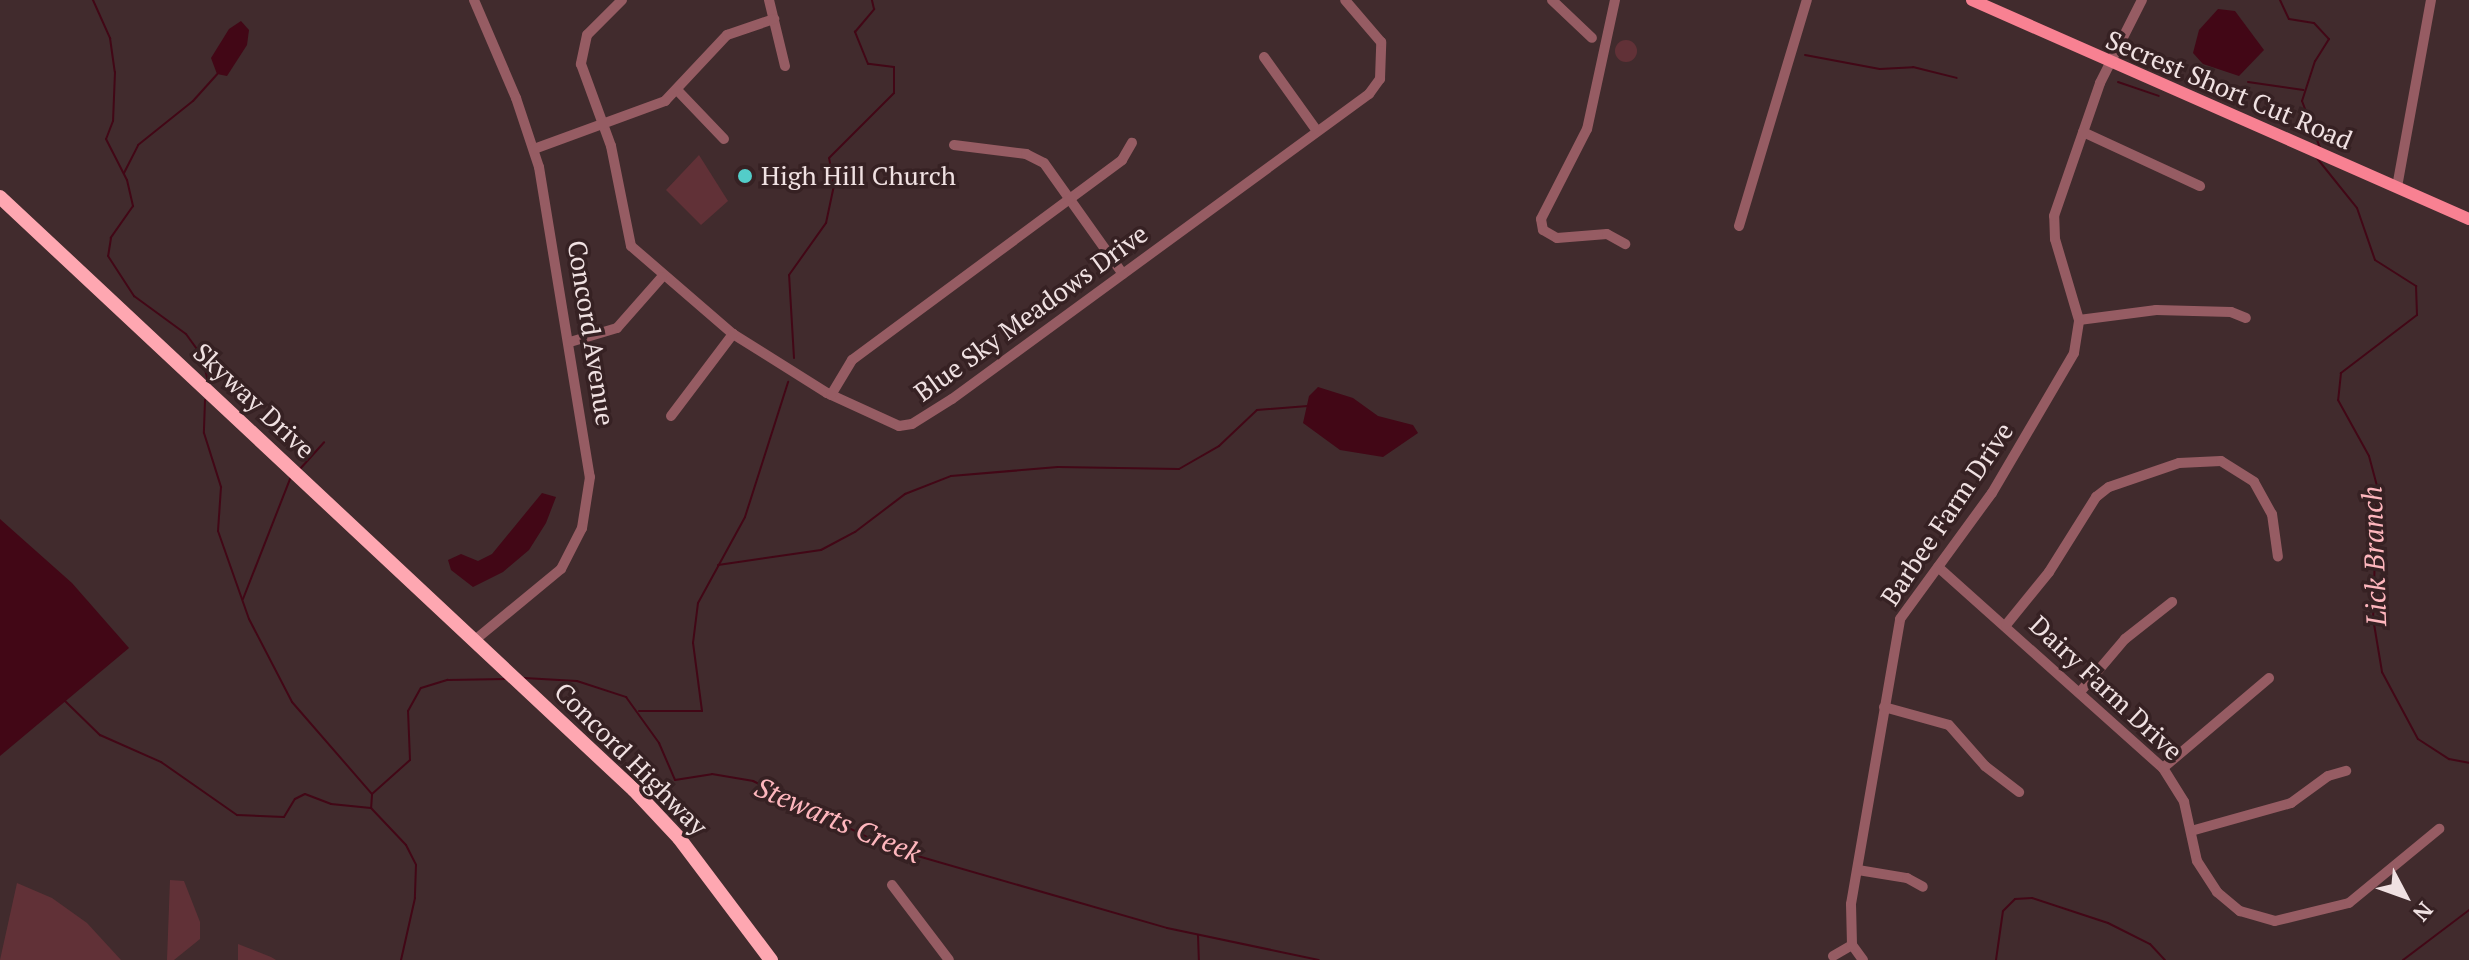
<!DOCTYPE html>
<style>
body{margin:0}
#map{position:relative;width:2469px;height:960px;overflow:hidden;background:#412b2d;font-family:"PT Serif",serif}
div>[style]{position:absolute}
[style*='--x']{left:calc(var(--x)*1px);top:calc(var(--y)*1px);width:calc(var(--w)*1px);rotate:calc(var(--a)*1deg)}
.green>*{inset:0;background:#613137}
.round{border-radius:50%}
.water>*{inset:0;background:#420716}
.stream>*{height:2px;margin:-1px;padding:0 1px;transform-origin:1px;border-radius:1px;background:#420716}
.minor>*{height:10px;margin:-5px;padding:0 5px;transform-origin:5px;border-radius:5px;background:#965c63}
.major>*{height:12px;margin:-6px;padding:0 6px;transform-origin:6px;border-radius:6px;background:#f88192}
.highway>*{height:14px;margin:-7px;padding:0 7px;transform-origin:7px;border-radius:7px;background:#fea7b1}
.dots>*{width:22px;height:22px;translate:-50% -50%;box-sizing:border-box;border:4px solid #362123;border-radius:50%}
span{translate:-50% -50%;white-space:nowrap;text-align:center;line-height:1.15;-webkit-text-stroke:7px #362123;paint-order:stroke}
.street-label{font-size:26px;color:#f0e1e2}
.poi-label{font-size:26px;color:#f0e1e2}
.left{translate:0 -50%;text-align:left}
.water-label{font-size:28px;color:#feb6bd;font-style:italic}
.north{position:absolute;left:2365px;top:856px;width:80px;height:80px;-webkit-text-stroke:6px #362123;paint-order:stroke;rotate:131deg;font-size:22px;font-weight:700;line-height:32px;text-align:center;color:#f0e1e2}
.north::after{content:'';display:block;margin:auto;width:28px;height:36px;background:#f0e1e2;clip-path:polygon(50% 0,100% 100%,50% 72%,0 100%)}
</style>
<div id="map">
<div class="green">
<div class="round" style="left:1615px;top:40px;width:22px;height:22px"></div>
<div style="clip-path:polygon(699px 155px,728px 201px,701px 225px,666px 190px)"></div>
<div style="clip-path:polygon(170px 880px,184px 881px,200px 922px,200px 939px,174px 960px,167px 960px)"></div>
<div style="clip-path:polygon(17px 883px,52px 898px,87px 923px,121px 960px,0 960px)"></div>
<div style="clip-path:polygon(238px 944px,271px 957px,276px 960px,238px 960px)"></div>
</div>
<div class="water">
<div style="clip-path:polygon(2218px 9px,2235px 11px,2264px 50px,2239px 76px,2203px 64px,2193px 53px,2199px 30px)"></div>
<div style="clip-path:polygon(241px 21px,249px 30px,247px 45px,227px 76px,217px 74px,211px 58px,229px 29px)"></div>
<div style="clip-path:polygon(1318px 387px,1353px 398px,1378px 416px,1413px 425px,1418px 433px,1383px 457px,1340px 450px,1303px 423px,1309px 396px)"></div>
<div style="clip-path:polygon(542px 493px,556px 497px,546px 523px,529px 550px,503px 572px,473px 587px,451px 570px,448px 560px,461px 554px,478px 561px,492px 554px)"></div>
<div style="clip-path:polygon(0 519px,72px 583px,129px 648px,0 756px)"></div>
</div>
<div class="stream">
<div style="--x:93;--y:0;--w:42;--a:65.9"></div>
<div style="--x:110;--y:38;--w:34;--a:82"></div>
<div style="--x:115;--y:72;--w:49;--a:92.3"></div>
<div style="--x:113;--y:121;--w:19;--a:111"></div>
<div style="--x:106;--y:139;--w:46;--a:62.9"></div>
<div style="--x:127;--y:180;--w:27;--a:77"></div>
<div style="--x:133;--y:206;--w:39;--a:125"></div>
<div style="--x:111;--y:238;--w:18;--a:99"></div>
<div style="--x:108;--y:256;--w:48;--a:57"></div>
<div style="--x:134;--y:296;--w:64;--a:36.2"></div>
<div style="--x:186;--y:334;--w:27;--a:54"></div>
<div style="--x:202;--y:356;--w:26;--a:77"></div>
<div style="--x:2280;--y:0;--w:21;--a:65"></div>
<div style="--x:2289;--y:19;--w:25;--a:9"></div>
<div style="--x:2314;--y:23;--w:22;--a:47"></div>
<div style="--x:2329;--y:39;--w:26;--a:122"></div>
<div style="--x:2315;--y:61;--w:42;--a:108"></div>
<div style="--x:2302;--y:101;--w:50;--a:69"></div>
<div style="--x:1805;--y:55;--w:76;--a:10.6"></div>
<div style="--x:1880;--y:69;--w:33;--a:-3"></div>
<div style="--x:1913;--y:67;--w:45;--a:14"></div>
<div style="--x:2118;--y:82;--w:43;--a:18.9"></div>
<div style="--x:2248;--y:82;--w:56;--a:8.3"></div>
<div style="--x:2316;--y:157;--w:65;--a:51.2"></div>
<div style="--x:2357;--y:208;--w:55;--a:70.9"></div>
<div style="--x:2375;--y:260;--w:49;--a:32.4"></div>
<div style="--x:2416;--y:286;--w:29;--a:88"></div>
<div style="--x:2417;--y:315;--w:96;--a:142.7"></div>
<div style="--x:2341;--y:373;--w:27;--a:96"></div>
<div style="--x:2338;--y:400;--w:64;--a:61"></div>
<div style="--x:2369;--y:456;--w:31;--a:75"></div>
<div style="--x:2377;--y:486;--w:132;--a:91.7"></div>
<div style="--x:2373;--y:618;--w:55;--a:80.5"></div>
<div style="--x:2382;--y:672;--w:76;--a:61.8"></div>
<div style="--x:2418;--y:739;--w:37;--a:33"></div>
<div style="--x:2449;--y:759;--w:20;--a:11"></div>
<div style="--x:124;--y:173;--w:31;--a:-63"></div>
<div style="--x:138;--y:145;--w:70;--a:-38.7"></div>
<div style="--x:193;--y:101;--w:36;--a:-48"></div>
<div style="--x:794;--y:358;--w:83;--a:-93.4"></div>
<div style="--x:789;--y:275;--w:64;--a:-54.6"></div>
<div style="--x:826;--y:223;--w:38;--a:-78"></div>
<div style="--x:834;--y:186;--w:28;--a:-100"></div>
<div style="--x:829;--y:158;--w:92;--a:-45"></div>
<div style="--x:894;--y:93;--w:26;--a:-90"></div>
<div style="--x:894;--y:67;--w:26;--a:-173"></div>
<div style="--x:868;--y:64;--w:35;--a:-112"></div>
<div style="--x:855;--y:32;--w:30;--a:-50"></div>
<div style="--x:874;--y:9;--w:9;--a:-103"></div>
<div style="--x:205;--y:400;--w:33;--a:92"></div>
<div style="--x:204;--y:433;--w:57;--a:72.5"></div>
<div style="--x:221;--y:487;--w:44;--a:93.9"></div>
<div style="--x:218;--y:531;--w:93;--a:70.6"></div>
<div style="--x:249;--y:619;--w:93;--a:62.6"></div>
<div style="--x:292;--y:702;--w:122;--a:49"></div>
<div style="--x:300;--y:469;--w:36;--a:-48"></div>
<div style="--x:718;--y:565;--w:104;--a:-8.3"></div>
<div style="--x:821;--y:550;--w:38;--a:-28"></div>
<div style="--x:855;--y:532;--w:63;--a:-37.2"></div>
<div style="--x:905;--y:494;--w:49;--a:-21.4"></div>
<div style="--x:951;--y:476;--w:107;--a:-4.8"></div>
<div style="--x:1058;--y:467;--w:121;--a:0.9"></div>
<div style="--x:1179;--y:469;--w:46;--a:-29.9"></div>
<div style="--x:1219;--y:446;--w:52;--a:-43.5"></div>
<div style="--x:1257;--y:410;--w:51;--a:-4.5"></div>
<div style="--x:243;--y:599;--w:129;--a:-68.6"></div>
<div style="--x:524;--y:678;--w:53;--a:3.2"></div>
<div style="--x:577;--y:681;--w:52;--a:18.1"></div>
<div style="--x:626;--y:697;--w:57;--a:54.3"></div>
<div style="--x:659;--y:743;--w:40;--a:66.6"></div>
<div style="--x:675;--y:780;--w:37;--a:-9"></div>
<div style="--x:712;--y:774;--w:42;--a:9.7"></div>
<div style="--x:753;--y:781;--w:153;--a:26.1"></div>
<div style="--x:890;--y:848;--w:288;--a:16.1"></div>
<div style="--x:1167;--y:928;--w:155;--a:11.9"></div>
<div style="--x:65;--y:701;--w:49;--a:44.2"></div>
<div style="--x:100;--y:735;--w:67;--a:23.9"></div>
<div style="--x:161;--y:762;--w:93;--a:34.9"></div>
<div style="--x:237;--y:815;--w:47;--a:2.4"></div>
<div style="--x:284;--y:817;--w:21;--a:-59"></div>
<div style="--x:295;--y:799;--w:11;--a:-27"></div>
<div style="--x:305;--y:794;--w:28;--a:21"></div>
<div style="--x:331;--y:804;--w:40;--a:5.7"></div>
<div style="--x:639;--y:711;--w:63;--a:0"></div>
<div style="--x:702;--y:711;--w:69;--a:-97.5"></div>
<div style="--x:693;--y:643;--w:40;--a:-82.9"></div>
<div style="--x:698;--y:603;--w:98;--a:-61.3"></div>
<div style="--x:745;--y:517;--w:142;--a:-72.3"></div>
<div style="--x:372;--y:794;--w:51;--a:-41.8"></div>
<div style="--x:410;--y:760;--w:49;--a:-92.3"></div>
<div style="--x:408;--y:711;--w:26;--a:-61"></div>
<div style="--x:421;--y:688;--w:28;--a:-17"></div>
<div style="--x:448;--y:680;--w:58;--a:-1"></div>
<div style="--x:372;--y:795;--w:13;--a:94"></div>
<div style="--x:371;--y:808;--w:51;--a:46.6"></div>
<div style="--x:406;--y:845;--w:22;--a:63"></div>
<div style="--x:416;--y:865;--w:33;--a:92"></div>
<div style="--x:415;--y:898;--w:64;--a:102.7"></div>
<div style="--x:1198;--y:935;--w:25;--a:88"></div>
<div style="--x:1996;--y:960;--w:49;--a:-81.9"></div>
<div style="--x:2003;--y:911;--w:17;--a:-45"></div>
<div style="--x:2015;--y:899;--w:17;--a:-3"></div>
<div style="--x:2032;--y:898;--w:80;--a:18.2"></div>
<div style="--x:2108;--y:923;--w:47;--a:26.6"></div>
<div style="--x:2150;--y:944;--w:22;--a:47"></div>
<div style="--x:2403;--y:960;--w:83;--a:-37.1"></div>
</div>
<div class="minor">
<div style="--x:474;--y:0;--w:107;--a:66.8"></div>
<div style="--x:516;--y:98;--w:73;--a:71.6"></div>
<div style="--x:539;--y:167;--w:314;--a:80.7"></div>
<div style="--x:590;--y:477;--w:52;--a:98.9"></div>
<div style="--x:582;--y:528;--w:46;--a:117.1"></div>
<div style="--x:561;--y:569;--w:112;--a:140.5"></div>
<div style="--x:622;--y:0;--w:49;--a:135"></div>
<div style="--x:587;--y:35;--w:30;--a:102"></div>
<div style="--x:581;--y:64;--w:87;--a:69.9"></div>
<div style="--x:611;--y:146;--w:102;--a:78.7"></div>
<div style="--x:631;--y:246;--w:135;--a:40.8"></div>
<div style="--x:733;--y:334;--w:111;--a:32.1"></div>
<div style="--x:827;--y:393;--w:79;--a:24.6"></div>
<div style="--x:899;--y:426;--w:13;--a:-9"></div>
<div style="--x:912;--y:424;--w:47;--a:-32"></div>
<div style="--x:952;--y:399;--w:517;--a:-36.18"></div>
<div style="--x:1369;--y:94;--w:19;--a:-54"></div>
<div style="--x:1380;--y:79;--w:37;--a:-88"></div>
<div style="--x:1381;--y:42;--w:55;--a:-130.6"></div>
<div style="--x:769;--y:0;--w:68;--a:76.4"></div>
<div style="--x:1552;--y:0;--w:55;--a:43.5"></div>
<div style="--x:1615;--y:0;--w:132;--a:102.2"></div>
<div style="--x:1587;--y:129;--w:101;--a:117.1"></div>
<div style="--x:1541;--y:219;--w:11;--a:80"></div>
<div style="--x:1543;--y:230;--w:16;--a:30"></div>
<div style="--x:1557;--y:238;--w:50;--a:-4.6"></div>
<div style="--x:1607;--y:234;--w:21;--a:29"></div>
<div style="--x:1264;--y:57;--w:91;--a:54.4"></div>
<div style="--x:679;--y:92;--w:65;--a:46.2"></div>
<div style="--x:2083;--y:132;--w:129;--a:24.8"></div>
<div style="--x:954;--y:145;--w:73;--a:7.1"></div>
<div style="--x:1026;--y:154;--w:20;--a:27"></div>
<div style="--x:1044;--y:163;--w:136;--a:54.6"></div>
<div style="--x:534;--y:149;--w:140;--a:-20.1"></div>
<div style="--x:665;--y:101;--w:91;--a:-46.8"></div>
<div style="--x:727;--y:35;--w:50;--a:-18.8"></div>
<div style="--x:2397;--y:187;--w:190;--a:-79.7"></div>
<div style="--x:1739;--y:226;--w:236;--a:-73.3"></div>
<div style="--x:2079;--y:320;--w:78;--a:-7.4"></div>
<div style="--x:2156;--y:310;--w:75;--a:1.5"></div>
<div style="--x:2231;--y:312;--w:16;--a:22"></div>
<div style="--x:570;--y:342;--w:49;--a:-16.6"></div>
<div style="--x:617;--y:328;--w:68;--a:-48.6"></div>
<div style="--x:831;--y:395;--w:41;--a:-59"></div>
<div style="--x:852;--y:360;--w:336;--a:-36.5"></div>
<div style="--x:1122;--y:160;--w:20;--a:-60"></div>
<div style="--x:671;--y:416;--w:103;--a:-52.9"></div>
<div style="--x:1938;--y:567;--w:302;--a:41.8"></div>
<div style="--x:2163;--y:768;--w:40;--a:58"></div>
<div style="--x:2184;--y:802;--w:60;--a:77.6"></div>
<div style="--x:2197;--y:861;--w:37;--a:57"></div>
<div style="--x:2217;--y:892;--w:30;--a:40"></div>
<div style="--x:2240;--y:911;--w:36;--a:16"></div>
<div style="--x:2275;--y:921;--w:76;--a:-13.7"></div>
<div style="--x:2349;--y:903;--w:117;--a:-39.4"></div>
<div style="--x:2006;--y:625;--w:68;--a:-50.9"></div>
<div style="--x:2049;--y:572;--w:89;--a:-57.9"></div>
<div style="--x:2096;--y:497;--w:16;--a:-38"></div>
<div style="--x:2109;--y:487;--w:74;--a:-18.9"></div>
<div style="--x:2179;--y:463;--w:42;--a:-2.7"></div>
<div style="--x:2221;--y:461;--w:39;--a:32"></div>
<div style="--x:2254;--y:482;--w:37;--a:61"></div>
<div style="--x:2272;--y:514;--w:43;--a:82.1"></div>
<div style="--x:2080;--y:692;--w:70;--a:-49.7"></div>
<div style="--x:2125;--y:639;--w:60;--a:-38.2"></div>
<div style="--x:1884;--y:707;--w:67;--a:15.5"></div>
<div style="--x:1949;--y:725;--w:55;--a:48.7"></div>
<div style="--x:1985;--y:766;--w:43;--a:37.4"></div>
<div style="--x:2163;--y:768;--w:139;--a:-40.3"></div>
<div style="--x:2191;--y:831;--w:104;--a:-15.6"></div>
<div style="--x:2291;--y:803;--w:46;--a:-36.1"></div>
<div style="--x:2328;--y:776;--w:19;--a:-16"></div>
<div style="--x:1858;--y:870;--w:50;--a:9.3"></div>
<div style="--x:1907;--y:878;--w:18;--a:29"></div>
<div style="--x:892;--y:885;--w:94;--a:52.8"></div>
<div style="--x:1833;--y:956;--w:22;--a:-30"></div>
<div style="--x:1863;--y:960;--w:19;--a:-126"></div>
<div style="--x:1852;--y:945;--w:41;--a:-91.4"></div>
<div style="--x:1851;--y:904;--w:289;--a:-80.2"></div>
<div style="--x:1900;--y:619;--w:156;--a:-53.9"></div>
<div style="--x:1992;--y:493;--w:162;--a:-59.6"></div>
<div style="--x:2074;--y:353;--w:33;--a:-81"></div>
<div style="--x:2079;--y:320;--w:84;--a:-106.5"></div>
<div style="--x:2055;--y:239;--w:23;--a:-92"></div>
<div style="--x:2054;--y:216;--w:141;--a:-70.9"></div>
<div style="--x:2100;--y:83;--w:93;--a:-63.2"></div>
</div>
<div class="major">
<div style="--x:1972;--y:0;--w:543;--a:23.78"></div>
</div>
<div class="highway">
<div style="--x:0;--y:197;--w:868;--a:43.09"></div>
<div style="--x:634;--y:790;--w:66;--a:46.8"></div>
<div style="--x:679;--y:838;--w:153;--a:53"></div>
</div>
<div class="dots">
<div style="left:745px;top:176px;background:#53cdc9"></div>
</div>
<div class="street-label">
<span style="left:2229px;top:90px;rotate:23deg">Secrest Short Cut Road</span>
<span style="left:1031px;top:313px;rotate:-36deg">Blue Sky Meadows Drive</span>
<span style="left:591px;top:333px;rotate:81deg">Concord Avenue</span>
<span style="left:254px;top:401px;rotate:43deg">Skyway Drive</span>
<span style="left:1947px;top:514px;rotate:-56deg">Barbee Farm Drive</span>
<span style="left:2106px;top:688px;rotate:43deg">Dairy Farm Drive</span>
<span style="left:631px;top:759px;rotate:45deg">Concord Highway</span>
</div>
<div class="poi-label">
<span class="left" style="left:761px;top:176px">High Hill Church</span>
</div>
<div class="water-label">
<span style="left:2374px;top:556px;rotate:-92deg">Lick Branch</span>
<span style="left:838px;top:820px;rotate:23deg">Stewarts Creek</span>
</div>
<div class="north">N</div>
</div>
